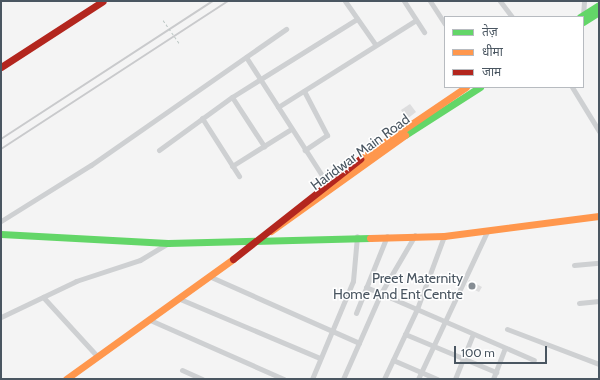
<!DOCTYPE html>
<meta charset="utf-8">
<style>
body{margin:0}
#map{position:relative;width:600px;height:380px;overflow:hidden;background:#f4f4f4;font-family:Cabin,"Noto Sans Devanagari",sans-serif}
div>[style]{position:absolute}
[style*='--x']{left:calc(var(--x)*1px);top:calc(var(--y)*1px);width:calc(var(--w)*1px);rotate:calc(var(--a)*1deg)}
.building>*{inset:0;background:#ddddde}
.street>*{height:5px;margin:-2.5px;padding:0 2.5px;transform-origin:2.5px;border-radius:2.5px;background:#ced0d2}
.fast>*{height:7px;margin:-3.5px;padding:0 3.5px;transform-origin:3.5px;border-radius:3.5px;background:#63d668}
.slow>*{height:7px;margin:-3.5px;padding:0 3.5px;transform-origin:3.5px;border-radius:3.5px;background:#ff974d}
.jam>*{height:7px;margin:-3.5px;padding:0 3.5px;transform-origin:3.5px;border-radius:3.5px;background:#b3261e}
.rail>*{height:2px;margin:-1px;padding:0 1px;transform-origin:1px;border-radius:1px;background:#c9cacc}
.path-bridge>*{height:1px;margin-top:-0.5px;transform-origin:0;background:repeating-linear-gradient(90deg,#bcc7c4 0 3px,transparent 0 5px)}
.dots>*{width:11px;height:11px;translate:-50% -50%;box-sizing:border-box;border:2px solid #fff;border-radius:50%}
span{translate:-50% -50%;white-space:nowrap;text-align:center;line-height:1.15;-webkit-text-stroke:3px #fff;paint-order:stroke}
.street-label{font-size:14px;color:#4a5661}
.poi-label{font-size:14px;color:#4a5661}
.right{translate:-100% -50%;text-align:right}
.frame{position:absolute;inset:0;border:2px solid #4a5661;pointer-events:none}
.legend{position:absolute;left:444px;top:16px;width:140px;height:72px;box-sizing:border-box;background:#fff;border:1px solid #b7bbc0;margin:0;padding:5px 7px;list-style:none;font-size:12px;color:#4a5661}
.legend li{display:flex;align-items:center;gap:8px;height:20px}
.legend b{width:20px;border:1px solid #b7bbc0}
.scale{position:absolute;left:454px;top:346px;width:93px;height:18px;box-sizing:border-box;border:2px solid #4a5661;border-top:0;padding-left:5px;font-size:12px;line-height:14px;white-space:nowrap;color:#4a5661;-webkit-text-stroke:3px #fff;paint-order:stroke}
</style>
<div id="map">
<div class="building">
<div style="clip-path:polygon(410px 104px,416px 112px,407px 119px,401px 110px)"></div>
<div style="clip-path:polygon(469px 280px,482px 287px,479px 292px,466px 286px)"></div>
</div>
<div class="street">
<div style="--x:345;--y:1;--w:52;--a:55.1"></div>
<div style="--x:404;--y:1;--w:37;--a:57"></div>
<div style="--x:430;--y:1;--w:27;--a:57"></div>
<div style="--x:500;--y:1;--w:20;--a:53"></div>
<div style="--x:583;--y:16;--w:15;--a:-86"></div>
<div style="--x:246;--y:57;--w:150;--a:57.3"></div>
<div style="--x:572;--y:87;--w:52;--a:58.5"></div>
<div style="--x:304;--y:91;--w:50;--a:62.4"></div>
<div style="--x:327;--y:135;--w:27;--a:146"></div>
<div style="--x:232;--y:97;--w:59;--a:56.9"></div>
<div style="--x:278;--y:107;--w:163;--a:-32.2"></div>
<div style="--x:202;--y:118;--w:69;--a:57.5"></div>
<div style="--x:159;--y:150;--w:90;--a:-36"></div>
<div style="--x:232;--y:97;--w:147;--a:-32"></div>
<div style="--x:232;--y:166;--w:70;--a:-32.1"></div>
<div style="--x:1;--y:221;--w:106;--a:-31.9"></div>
<div style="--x:91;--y:165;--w:238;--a:-34.9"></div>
<div style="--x:574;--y:265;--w:25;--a:-5"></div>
<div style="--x:211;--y:277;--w:162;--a:24"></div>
<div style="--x:366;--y:287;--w:183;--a:23.5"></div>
<div style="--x:43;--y:297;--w:81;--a:47.5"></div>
<div style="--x:180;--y:299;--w:152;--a:22.9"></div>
<div style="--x:579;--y:303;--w:20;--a:-6"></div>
<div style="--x:356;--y:313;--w:83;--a:-68.1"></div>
<div style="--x:1;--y:317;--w:83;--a:-25.6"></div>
<div style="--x:76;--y:281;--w:67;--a:-18.2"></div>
<div style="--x:140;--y:260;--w:33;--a:-31"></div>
<div style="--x:150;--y:320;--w:146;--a:23.8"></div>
<div style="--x:507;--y:329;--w:98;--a:20.8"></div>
<div style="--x:405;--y:334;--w:99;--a:22.7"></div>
<div style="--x:393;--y:360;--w:48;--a:23.4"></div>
<div style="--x:182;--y:370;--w:22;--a:24"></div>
<div style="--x:312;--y:379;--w:106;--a:-67.3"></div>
<div style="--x:353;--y:281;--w:45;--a:-84.9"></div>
<div style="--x:343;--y:379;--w:94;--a:-66.2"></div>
<div style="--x:381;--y:293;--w:67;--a:-59.6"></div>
<div style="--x:384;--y:379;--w:77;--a:-64.8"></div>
<div style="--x:417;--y:309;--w:78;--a:-69.7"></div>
<div style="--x:418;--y:379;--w:162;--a:-64.9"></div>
<div style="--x:455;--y:379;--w:48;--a:-68.2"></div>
<div style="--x:493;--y:379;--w:33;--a:-69"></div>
</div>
<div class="fast">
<div style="--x:580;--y:17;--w:22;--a:-32"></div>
<div style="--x:583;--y:22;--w:19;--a:-32"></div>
<div style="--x:405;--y:135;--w:89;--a:-32.6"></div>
<div style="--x:1;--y:234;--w:167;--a:3.1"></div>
<div style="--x:168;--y:243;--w:202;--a:-1.4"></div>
</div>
<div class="slow">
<div style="--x:360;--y:159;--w:128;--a:-34.2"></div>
<div style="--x:271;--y:231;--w:165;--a:-35.6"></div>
<div style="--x:370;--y:238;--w:74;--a:-1.5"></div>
<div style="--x:444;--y:236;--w:156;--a:-7.4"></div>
<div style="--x:66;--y:379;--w:206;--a:-35.7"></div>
</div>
<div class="jam">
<div style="--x:1;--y:67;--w:121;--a:-32.9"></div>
<div style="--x:233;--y:259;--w:162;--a:-38.2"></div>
</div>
<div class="rail">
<div style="--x:1;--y:139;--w:253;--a:-33.1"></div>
<div style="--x:1;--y:149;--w:271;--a:-33.1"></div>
</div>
<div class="path-bridge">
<div style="--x:163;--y:20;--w:29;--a:55"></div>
</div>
<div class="dots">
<div style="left:472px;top:286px;background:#868d94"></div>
</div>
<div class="street-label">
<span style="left:360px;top:152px;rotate:-36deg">Haridwar Main Road</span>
</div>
<div class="poi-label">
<span class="right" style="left:463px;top:286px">Preet Maternity<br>Home And Ent Centre</span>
</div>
<div class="frame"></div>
<ul class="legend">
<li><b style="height:5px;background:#63d668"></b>तेज़</li>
<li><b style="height:5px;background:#ff974d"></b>धीमा</li>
<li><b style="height:5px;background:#b3261e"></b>जाम</li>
</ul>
<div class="scale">100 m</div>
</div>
